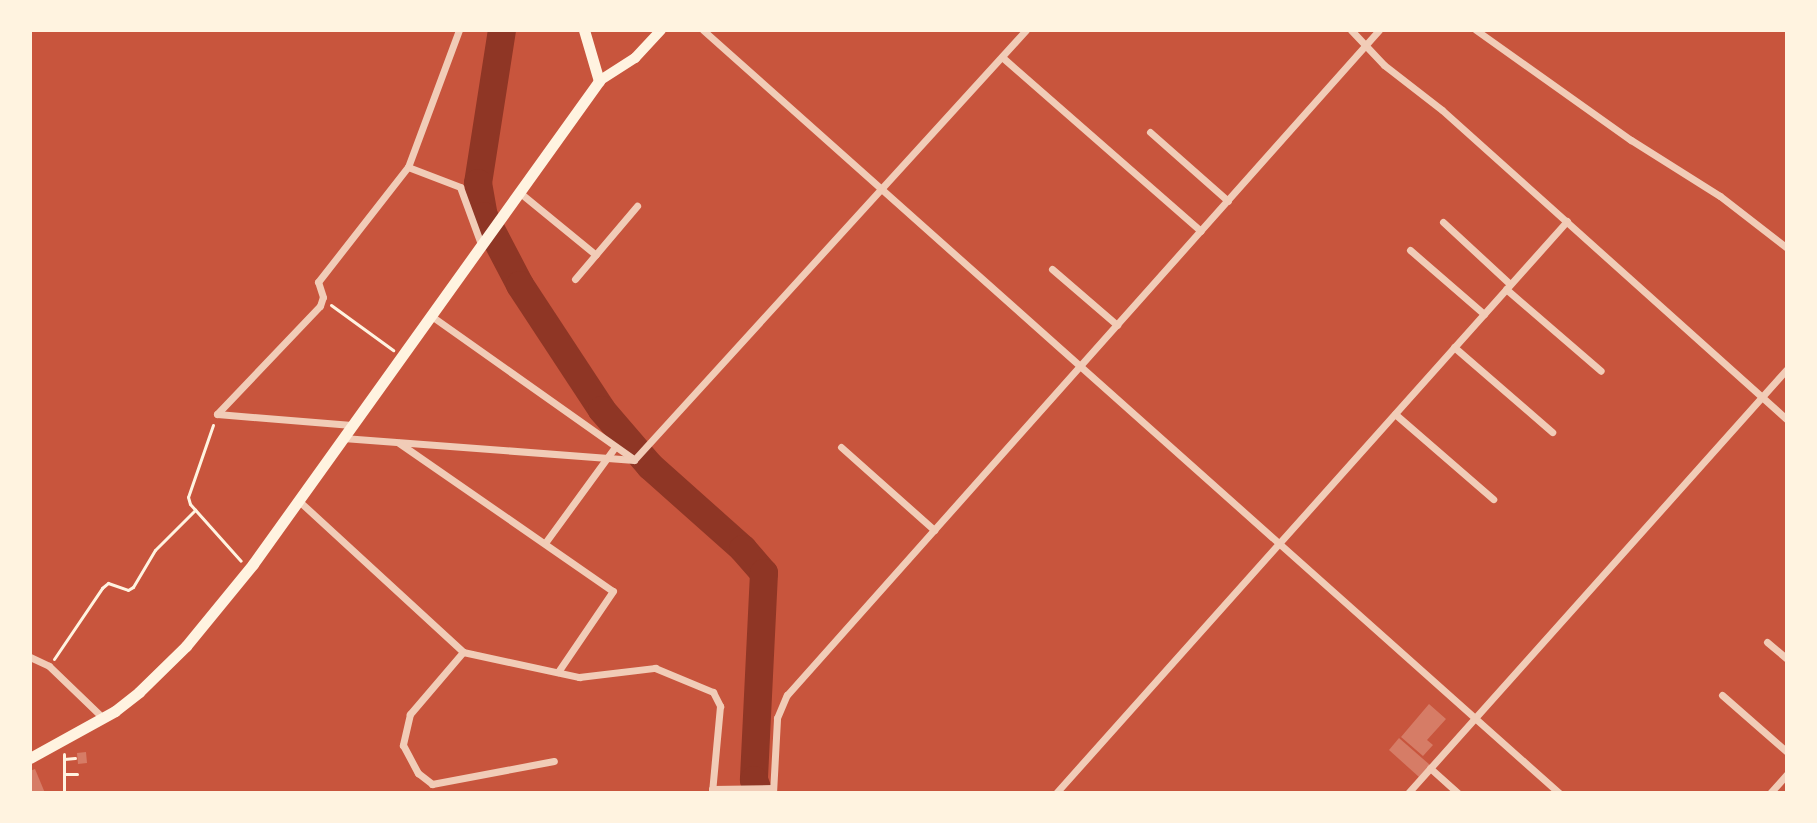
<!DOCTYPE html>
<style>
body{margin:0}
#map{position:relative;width:1817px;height:823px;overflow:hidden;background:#c8553d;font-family:"Work Sans",sans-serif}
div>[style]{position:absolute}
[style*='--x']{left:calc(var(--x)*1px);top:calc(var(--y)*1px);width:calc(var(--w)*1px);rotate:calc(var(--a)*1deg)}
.river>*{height:28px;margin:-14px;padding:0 14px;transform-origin:14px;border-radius:14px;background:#8f3625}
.building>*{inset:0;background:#d67c66}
.path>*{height:3px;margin:-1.5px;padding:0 1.5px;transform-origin:1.5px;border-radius:1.5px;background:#fff3e0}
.minor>*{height:7px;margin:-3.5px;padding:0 3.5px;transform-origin:3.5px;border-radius:3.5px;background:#f1ccb7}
.secondary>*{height:10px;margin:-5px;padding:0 5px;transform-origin:5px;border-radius:5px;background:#fff3e0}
.primary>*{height:11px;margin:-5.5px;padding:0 5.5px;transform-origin:5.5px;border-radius:5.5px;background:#fff3e0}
span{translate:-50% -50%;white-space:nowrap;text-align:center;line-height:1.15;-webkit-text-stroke:7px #fff3e0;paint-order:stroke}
.frame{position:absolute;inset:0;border:32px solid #fff3e0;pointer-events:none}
</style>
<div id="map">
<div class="river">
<div style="--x:502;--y:30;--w:155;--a:98.9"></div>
<div style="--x:478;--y:183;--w:34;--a:80"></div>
<div style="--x:484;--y:216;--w:78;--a:62.4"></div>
<div style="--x:520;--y:285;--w:149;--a:56.7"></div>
<div style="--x:602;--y:410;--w:74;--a:49.4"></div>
<div style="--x:650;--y:466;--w:125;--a:41.7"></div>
<div style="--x:743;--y:549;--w:32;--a:49"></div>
<div style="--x:764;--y:573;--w:207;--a:92.8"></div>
<div style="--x:754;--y:780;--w:14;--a:69"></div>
</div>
<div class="building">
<div style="clip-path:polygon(1429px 704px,1446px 719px,1427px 740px,1433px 745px,1423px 756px,1401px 737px)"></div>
<div style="clip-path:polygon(1399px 738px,1430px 765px,1419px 777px,1389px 750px)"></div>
<div style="clip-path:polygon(86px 752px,87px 763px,78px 764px,77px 753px)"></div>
<div style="clip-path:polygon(35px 769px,45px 793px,30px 793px,30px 771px)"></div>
</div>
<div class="path">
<div style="--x:331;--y:305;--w:77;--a:36"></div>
<div style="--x:213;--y:425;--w:76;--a:109.1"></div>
<div style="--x:188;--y:497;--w:7;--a:74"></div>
<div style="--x:190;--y:504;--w:76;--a:48.2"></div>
<div style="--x:54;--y:659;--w:86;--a:-55.9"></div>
<div style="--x:102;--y:588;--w:8;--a:-40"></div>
<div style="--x:108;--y:583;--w:21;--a:19"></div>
<div style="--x:128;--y:590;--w:6;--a:-31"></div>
<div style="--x:133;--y:587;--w:43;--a:-59.3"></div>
<div style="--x:155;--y:550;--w:57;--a:-45"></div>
<div style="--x:64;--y:754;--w:39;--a:90"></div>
<div style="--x:64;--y:759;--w:11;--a:-5"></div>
<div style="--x:64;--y:774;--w:13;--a:0"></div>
</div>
<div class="minor">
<div style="--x:703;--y:30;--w:1147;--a:41.71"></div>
<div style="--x:1351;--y:30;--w:48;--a:46.7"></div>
<div style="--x:1384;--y:65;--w:73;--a:37.8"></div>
<div style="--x:1442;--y:110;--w:464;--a:41.9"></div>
<div style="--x:1476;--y:30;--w:190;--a:35.4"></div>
<div style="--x:1631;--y:140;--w:105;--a:32.2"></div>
<div style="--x:1720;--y:196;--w:85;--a:37.8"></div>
<div style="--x:1002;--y:57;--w:264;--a:41.2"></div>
<div style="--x:1150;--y:132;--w:104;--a:41.5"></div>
<div style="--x:408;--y:167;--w:56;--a:21"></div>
<div style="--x:460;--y:187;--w:61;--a:69.8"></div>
<div style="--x:519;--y:192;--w:99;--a:39.3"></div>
<div style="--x:1443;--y:222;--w:91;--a:42.8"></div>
<div style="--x:1410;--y:250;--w:98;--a:40.9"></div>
<div style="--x:1052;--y:269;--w:86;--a:40.7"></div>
<div style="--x:575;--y:279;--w:96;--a:-49.7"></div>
<div style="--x:1506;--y:289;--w:125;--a:40.8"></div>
<div style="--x:430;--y:315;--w:247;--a:35.3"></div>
<div style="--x:1454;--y:347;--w:130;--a:40.9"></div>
<div style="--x:217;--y:414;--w:149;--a:-46.4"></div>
<div style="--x:320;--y:306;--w:9;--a:-72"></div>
<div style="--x:323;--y:297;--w:16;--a:-108"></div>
<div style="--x:318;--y:282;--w:146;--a:-52"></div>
<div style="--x:408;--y:167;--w:146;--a:-69.6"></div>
<div style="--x:217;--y:414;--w:135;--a:4.7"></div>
<div style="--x:1395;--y:414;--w:130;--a:40.9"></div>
<div style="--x:343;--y:438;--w:292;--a:4.3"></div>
<div style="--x:634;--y:460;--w:582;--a:-47.65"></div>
<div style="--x:399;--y:443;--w:260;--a:34.7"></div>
<div style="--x:613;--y:591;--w:98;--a:124.2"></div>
<div style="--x:841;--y:447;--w:125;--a:41.7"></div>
<div style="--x:299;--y:501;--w:223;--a:42.6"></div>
<div style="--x:463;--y:652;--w:119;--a:12.2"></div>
<div style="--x:579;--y:677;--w:77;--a:-6.8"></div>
<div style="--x:655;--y:668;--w:63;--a:22.5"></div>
<div style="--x:713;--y:692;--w:16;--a:63"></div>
<div style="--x:720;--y:706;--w:87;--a:95.3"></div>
<div style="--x:545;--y:543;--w:119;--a:-53.9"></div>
<div style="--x:1767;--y:642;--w:26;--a:40"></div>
<div style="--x:463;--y:652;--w:82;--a:130.5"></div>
<div style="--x:410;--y:714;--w:32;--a:103"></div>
<div style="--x:403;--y:745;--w:32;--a:62"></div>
<div style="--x:418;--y:773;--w:18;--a:38"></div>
<div style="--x:432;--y:784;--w:124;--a:-10.7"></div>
<div style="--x:30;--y:657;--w:21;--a:25"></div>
<div style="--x:49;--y:666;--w:75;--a:43.9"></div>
<div style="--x:1722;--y:695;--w:86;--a:41.2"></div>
<div style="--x:1430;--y:768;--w:38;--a:42"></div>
<div style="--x:718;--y:793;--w:7;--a:-146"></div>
<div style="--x:712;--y:789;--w:61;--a:-0.9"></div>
<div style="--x:773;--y:793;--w:75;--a:-86.9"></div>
<div style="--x:777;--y:718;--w:25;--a:-67"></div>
<div style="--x:787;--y:695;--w:890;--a:-48.32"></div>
<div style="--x:1056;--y:793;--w:767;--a:-48.22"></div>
<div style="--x:1408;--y:793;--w:569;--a:-48.21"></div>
<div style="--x:1770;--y:793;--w:25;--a:-48"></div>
</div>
<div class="secondary">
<div style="--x:599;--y:81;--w:43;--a:-32.6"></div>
<div style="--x:635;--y:58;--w:38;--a:-47"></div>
</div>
<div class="primary">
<div style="--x:30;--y:758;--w:97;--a:-28.9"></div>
<div style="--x:115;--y:711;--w:31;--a:-38"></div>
<div style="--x:139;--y:692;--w:66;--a:-44.4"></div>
<div style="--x:186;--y:646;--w:106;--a:-50.7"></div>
<div style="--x:253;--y:564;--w:594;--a:-54.38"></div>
<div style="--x:599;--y:81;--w:53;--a:-106.4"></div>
</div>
<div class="frame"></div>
</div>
